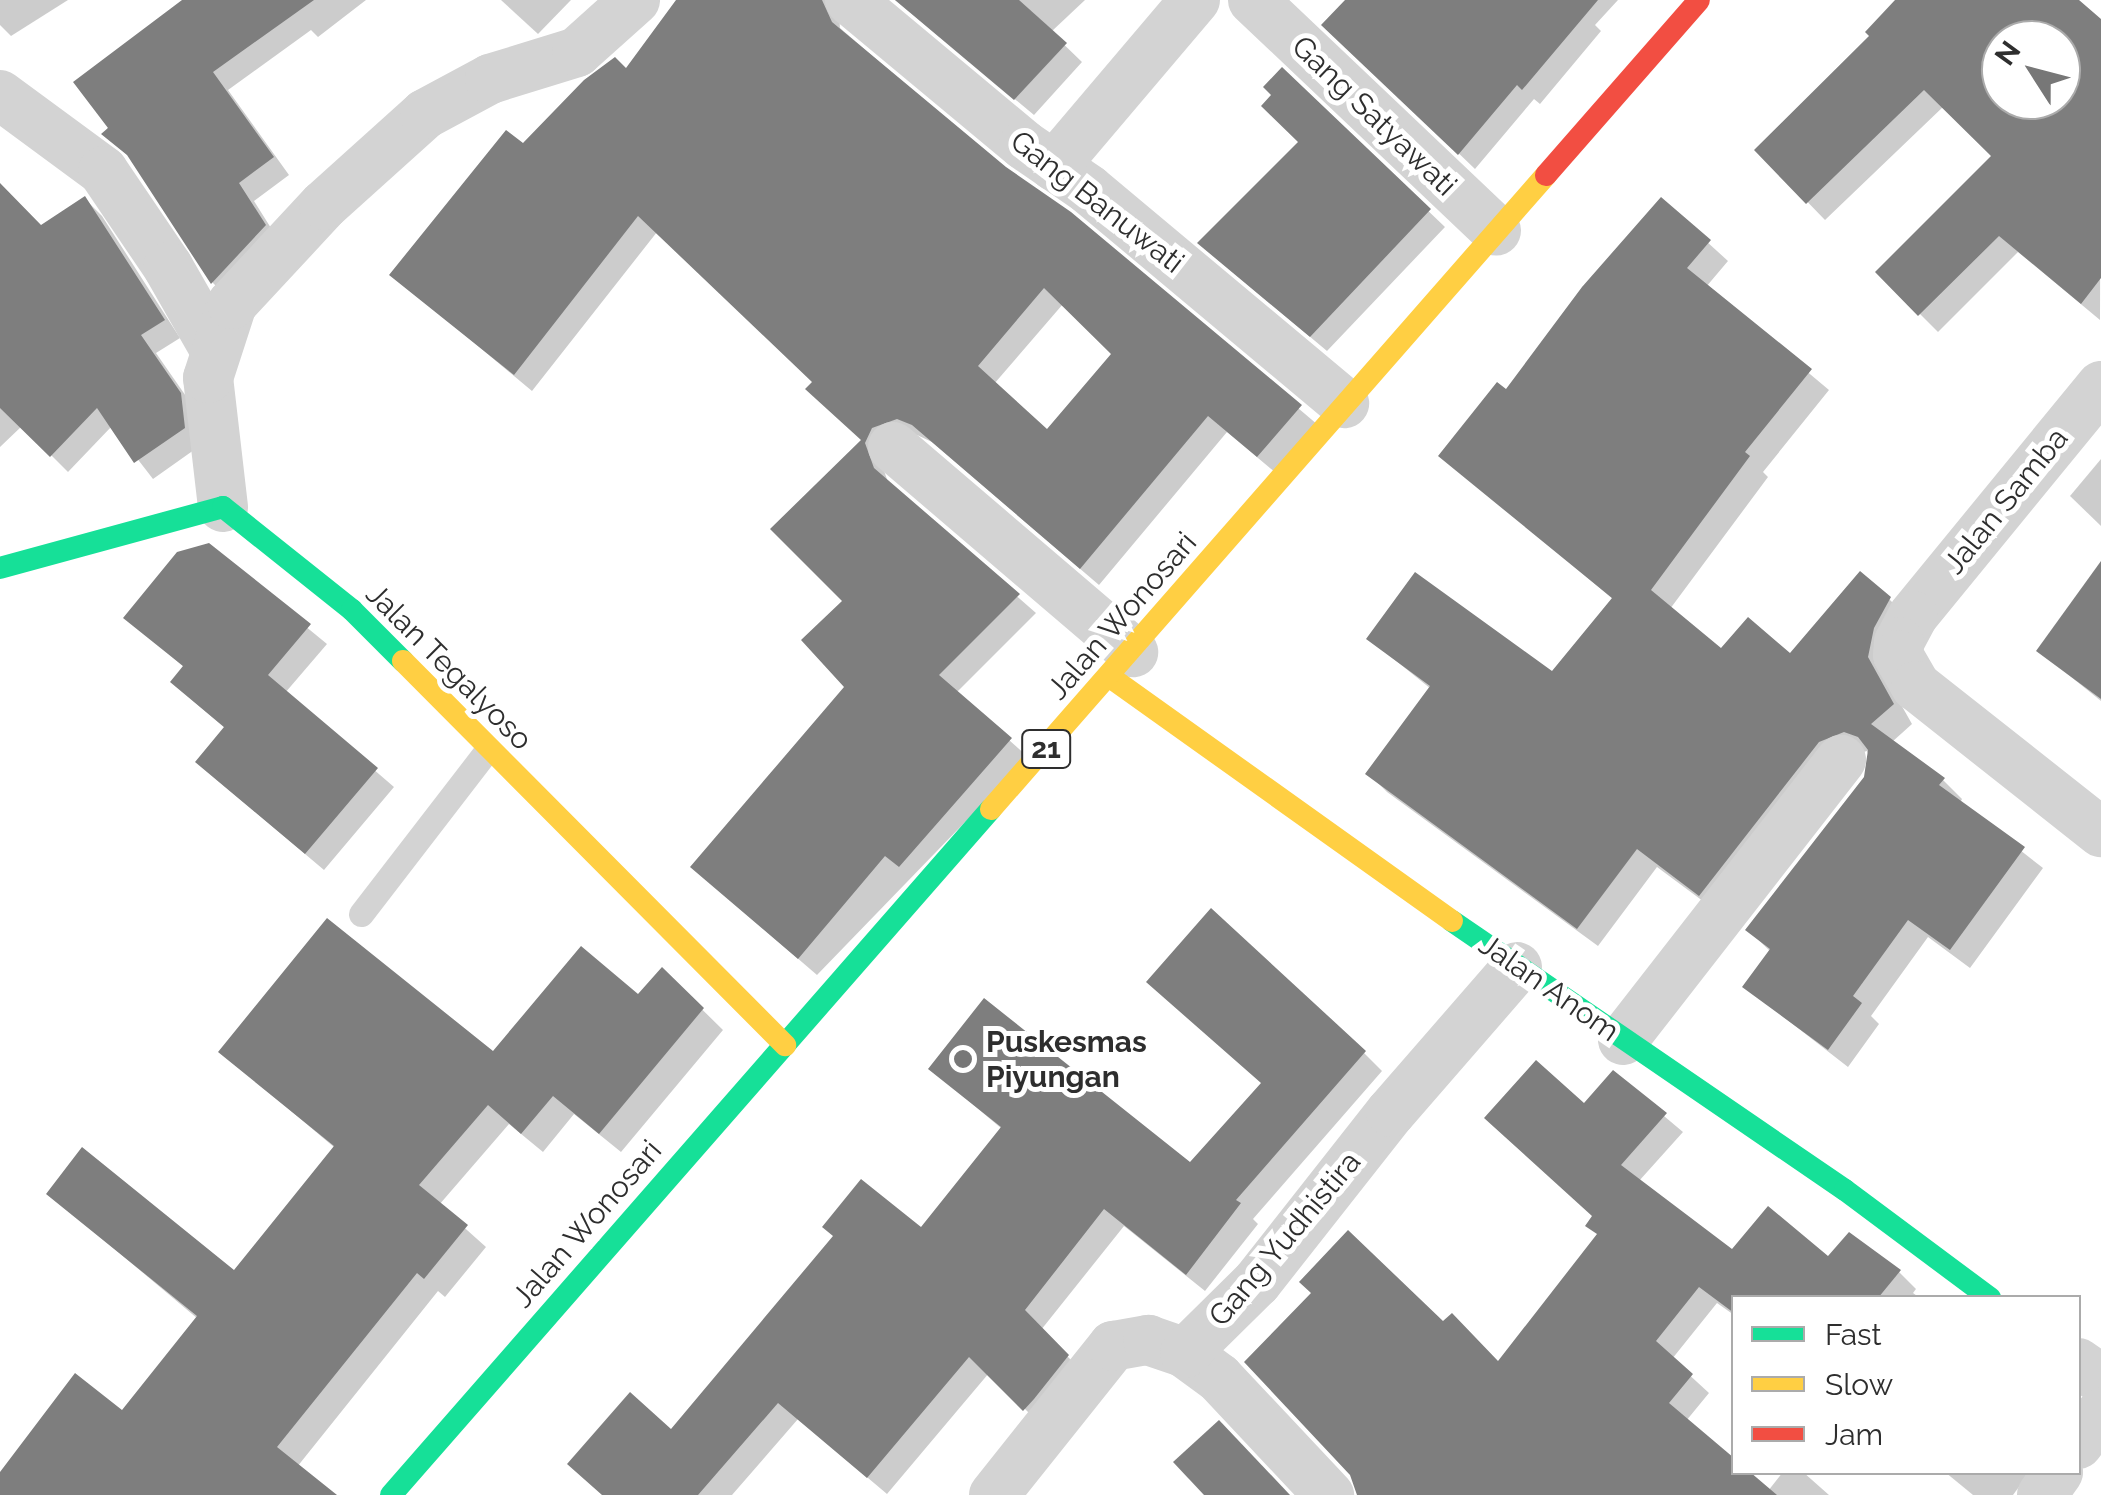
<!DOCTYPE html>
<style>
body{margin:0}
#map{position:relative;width:2101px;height:1495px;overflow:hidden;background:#fff;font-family:Raleway,sans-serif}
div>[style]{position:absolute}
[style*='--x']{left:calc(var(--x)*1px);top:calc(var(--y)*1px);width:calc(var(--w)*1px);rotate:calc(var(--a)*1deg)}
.shadow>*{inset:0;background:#0003}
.building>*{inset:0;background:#7e7e7e}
.lane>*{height:25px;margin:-12.5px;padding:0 12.5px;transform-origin:12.5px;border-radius:12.5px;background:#d3d3d3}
.street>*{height:50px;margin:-25px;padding:0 25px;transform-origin:25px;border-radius:25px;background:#d3d3d3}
.fast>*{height:22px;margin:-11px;padding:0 11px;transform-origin:11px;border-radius:11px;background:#16e098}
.slow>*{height:22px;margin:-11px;padding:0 11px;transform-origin:11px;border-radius:11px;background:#ffcf43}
.jam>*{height:22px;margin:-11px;padding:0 11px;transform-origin:11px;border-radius:11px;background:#f24e42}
.dots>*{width:28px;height:28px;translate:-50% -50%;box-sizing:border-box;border:5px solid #fff;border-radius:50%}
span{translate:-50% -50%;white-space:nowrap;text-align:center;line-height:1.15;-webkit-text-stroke:10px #fff;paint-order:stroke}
.shield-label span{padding:2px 8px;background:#fff;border:2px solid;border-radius:8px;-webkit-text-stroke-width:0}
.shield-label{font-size:28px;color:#2e2e2e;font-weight:700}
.street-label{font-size:30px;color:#2e2e2e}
.poi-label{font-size:30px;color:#2e2e2e;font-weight:700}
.left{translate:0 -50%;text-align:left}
.legend{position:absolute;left:1731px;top:1295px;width:350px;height:180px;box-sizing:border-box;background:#fff;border:2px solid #ababab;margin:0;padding:12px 18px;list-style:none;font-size:30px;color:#2e2e2e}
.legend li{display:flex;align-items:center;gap:20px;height:50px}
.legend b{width:50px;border:2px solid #ababab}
.north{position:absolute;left:1981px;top:20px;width:100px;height:100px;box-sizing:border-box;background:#fff;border:2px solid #ababab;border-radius:50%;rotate:306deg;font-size:28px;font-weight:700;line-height:40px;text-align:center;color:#2e2e2e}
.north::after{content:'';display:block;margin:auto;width:35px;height:45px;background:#777;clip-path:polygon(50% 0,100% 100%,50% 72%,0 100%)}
</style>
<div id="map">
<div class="shadow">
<div style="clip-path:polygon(0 0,68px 0,11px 36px,0 25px)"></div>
<div style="clip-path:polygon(186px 0,366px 0,318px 37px,311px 30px,228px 90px,289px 175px,254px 201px,281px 244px,229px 299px,213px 283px,133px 160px,104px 134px)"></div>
<div style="clip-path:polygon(501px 0,571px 0,538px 34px)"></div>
<div style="clip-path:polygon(evenodd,679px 0,845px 0,839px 13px,840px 28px,1004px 169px,1069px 214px,1318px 425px,1276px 473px,1227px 432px,1099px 585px,932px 442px,917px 435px,881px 462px,889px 485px,1036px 613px,956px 693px,1028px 757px,817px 975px,711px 884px,848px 687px,845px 601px,863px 441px,815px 382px,657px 232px,532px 391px,393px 275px,524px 146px,627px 72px,679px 0,1063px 304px,1114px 354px,1048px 432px,994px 384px,1063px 304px)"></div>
<div style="clip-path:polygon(895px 0,1085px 0,1051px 32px,1082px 62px,1034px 115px)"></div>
<div style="clip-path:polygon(1348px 0,1618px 0,1595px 25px,1601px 31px,1540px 104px,1534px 99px,1475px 169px,1325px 25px)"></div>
<div style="clip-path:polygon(evenodd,1899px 0,2075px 0,2101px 22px,2100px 320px,2018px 252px,1938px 332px,1878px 272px,1995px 156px,1944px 106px,1825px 220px,1757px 150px,1873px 36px,1899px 0,2001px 40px,2061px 40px,2061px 100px,2001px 100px,2001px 40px)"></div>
<div style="clip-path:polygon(1282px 71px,1445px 227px,1327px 351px,1216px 258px,1302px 142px,1274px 95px)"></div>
<div style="clip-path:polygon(0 187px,41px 228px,85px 199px,102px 216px,180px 338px,156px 353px,197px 412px,201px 445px,153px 479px,112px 426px,68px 472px,22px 426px,0 447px)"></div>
<div style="clip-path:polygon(1661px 200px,1728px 261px,1706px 287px,1829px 390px,1763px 472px,1768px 477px,1670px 609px,1721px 651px,1790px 656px,1889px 599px,1909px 619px,1886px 678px,1912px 724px,1892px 742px,1943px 780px,1962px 799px,1960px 803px,2043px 868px,1970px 968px,1928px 937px,1871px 1016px,1879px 1024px,1848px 1067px,1745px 987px,1771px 952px,1748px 930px,1866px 778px,1872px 763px,1867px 751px,1838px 760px,1719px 913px,1657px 867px,1598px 946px,1387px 792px,1368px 773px,1431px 689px,1369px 639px,1552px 675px,1614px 600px,1441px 455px,1506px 393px)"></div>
<div style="clip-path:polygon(2101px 459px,2101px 526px,2070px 496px)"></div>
<div style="clip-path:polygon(208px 546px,327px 644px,285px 693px,394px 787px,324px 870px,216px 779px,226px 729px,191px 699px,185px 668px,126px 617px)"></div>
<div style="clip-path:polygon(2101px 565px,2101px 701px,2039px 651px)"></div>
<div style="clip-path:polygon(662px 970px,723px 1030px,621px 1152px,574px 1114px,543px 1152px,509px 1124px,439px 1205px,486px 1247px,445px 1297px,438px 1291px,297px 1467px,333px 1495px,0 1495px,0 1476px,122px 1413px,198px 1319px,49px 1194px,235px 1273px,335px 1148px,221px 1052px,493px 1055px,639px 997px)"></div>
<div style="clip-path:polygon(1364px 1053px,1382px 1071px,1253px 1219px,1258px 1224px,1205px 1291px,1124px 1226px,1041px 1330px,1086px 1375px,1043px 1427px,989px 1373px,887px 1494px,798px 1419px,732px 1495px,603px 1495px,672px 1432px,922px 1231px,1002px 1129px,931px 1069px,1190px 1166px)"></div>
<div style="clip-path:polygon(1614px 1074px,1683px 1132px,1639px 1181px,1732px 1253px,1828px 1260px,1899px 1272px,1916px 1289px,1913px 1293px,1920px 1298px,1734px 1298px,1734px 1315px,1717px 1303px,1672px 1359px,1709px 1393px,1686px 1421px,1734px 1472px,1768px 1491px,1783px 1472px,1803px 1472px,1829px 1495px,1358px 1495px,1443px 1325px,1498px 1364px,1599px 1235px,1584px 1107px)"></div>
<div style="clip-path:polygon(1945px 1472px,2030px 1472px,2013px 1495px,1973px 1495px)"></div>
</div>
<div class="building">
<div style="clip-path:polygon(182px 0,314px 0,213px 72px,274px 157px,239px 183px,266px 225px,211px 284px,127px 155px,101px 134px,108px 128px,73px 82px)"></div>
<div style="clip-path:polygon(evenodd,676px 0,822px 0,832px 22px,1006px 167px,1071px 212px,1302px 405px,1257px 457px,1208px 416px,1080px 569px,912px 425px,897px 419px,872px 428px,865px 443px,874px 468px,1020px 594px,939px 675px,1012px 738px,899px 867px,885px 856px,798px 959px,690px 867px,844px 687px,801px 640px,842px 601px,770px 529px,861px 440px,805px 389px,812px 382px,638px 216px,514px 375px,389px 275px,506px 130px,523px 143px,584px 80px,615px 57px,626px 68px,676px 0,1044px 288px,1111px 354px,1047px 429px,978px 366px,1044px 288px)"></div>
<div style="clip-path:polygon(895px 0,1019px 0,1067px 43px,1014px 100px)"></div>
<div style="clip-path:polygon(1345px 0,1598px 0,1522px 90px,1517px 85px,1458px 155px,1321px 25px)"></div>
<div style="clip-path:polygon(evenodd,1895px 0,2079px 0,2101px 19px,2101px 278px,2081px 304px,1999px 236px,1918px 316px,1875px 272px,1991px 156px,1924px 90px,1806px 204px,1754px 150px,1869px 36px,1865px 32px,1895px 0,2001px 40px,2061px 40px,2061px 100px,2001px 100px,2001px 40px)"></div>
<div style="clip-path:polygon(1282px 67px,1431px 209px,1310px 337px,1197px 243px,1298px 142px,1261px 106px,1271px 95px,1263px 87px)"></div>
<div style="clip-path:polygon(0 183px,41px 225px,85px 196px,165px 320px,141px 335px,181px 393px,185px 428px,134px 463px,97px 408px,50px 457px,0 408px)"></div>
<div style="clip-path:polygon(1661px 197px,1711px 240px,1687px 268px,1812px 369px,1745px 452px,1750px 456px,1651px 590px,1721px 648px,1748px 617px,1790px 653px,1860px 571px,1891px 597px,1874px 628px,1868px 657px,1894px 704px,1871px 724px,1945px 778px,1939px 785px,2025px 847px,1950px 950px,1908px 920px,1853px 996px,1862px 1003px,1828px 1050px,1742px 987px,1770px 949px,1745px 930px,1864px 777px,1868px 750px,1858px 737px,1844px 732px,1819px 742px,1699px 896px,1637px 849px,1577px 929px,1365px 774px,1430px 686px,1366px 639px,1415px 572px,1552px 671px,1612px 598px,1438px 456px,1497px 382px,1506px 389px,1582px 287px)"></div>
<div style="clip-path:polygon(209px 543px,311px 624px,268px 675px,378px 768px,305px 854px,195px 762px,224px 727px,170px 682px,183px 666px,123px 618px,177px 552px)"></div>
<div style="clip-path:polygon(2101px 561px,2101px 699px,2036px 651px)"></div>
<div style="clip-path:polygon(1211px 908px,1366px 1051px,1236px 1200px,1241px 1203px,1186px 1275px,1104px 1209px,1025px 1310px,1069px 1355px,1034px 1399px,1023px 1411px,969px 1357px,867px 1478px,778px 1403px,698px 1495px,602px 1495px,567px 1464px,630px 1392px,671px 1429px,833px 1236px,822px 1227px,861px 1179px,921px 1227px,1001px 1127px,928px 1069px,984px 998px,1190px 1162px,1261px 1083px,1146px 982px)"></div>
<div style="clip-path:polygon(327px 918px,493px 1051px,581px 946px,638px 994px,662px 967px,704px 1008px,599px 1134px,553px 1096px,521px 1134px,488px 1105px,419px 1185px,468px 1225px,424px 1279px,417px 1273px,277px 1447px,337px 1495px,0 1495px,0 1472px,75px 1373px,122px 1410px,197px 1316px,46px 1194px,82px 1147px,234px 1270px,334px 1146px,218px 1052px)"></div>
<div style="clip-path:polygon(1536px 1060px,1584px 1103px,1613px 1070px,1667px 1113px,1621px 1165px,1732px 1249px,1768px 1206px,1828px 1256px,1849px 1232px,1901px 1270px,1878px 1298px,1734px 1298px,1734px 1313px,1699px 1287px,1656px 1341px,1693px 1374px,1669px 1403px,1734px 1458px,1734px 1472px,1750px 1472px,1777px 1495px,1357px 1495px,1350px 1475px,1244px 1362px,1311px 1293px,1299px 1282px,1348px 1230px,1443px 1321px,1452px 1313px,1498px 1361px,1597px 1234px,1585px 1226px,1592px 1216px,1484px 1118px)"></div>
<div style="clip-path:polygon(1219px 1420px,1290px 1495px,1204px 1495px,1173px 1462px)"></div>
</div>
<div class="lane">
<div style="--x:361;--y:914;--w:208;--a:-52.4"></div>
</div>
<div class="street">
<div style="--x:850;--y:0;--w:226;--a:39.8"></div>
<div style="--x:1024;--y:145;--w:78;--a:34.5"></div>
<div style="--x:1088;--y:189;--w:334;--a:39.9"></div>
<div style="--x:1253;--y:0;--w:335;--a:43.5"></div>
<div style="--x:0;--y:95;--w:128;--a:36.4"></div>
<div style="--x:103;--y:171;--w:116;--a:55.9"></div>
<div style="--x:168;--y:267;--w:97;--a:60.3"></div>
<div style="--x:1054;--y:166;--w:218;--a:-49.7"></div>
<div style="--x:2101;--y:386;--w:297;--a:129.3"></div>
<div style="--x:1913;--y:616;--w:30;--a:118"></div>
<div style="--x:1899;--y:642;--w:13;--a:94"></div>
<div style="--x:1898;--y:655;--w:36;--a:60"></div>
<div style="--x:1916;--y:686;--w:236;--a:38.3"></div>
<div style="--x:893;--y:447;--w:316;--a:40.5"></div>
<div style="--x:223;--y:507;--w:130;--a:-96.6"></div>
<div style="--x:208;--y:378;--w:78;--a:-72"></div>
<div style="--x:232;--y:304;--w:135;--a:-47.1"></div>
<div style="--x:324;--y:205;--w:136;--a:-42"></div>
<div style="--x:425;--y:114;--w:74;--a:-28.3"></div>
<div style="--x:490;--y:79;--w:91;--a:-17.2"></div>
<div style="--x:577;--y:52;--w:78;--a:-41.9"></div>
<div style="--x:1623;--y:1040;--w:355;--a:-52.1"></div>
<div style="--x:1185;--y:1353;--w:42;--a:36.3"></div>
<div style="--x:1219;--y:1378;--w:161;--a:46.8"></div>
<div style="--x:2078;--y:1363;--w:28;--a:35"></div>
<div style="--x:2078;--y:1444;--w:39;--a:-53"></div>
<div style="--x:994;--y:1495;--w:191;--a:-51.4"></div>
<div style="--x:1113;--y:1346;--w:36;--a:-10"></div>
<div style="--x:1148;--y:1340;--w:39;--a:19"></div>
<div style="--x:1185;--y:1353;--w:101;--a:-44.6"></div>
<div style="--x:1257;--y:1282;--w:216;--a:-51.8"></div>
<div style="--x:1391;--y:1112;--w:192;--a:-49"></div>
<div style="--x:2042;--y:1495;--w:28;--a:-55"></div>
</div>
<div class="fast">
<div style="--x:0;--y:568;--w:231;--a:-15.3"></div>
<div style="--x:223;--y:507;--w:165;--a:38.6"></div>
<div style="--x:352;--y:610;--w:72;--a:45"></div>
<div style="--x:1452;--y:921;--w:476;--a:34.4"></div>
<div style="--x:1845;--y:1190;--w:181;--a:36.7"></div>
<div style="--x:391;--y:1495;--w:911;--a:-48.83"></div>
</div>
<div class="slow">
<div style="--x:403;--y:661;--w:542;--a:45.15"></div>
<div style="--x:1110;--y:677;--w:420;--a:35.5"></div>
<div style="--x:991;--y:809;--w:843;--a:-48.8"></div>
</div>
<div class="jam">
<div style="--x:1546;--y:175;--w:232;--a:-48.8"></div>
</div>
<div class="dots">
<div style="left:963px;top:1059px;background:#777"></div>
</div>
<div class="shield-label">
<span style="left:1046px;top:749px">21</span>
</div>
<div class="street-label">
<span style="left:1374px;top:116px;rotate:44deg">Gang Satyawati</span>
<span style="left:1097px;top:202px;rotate:38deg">Gang Banuwati</span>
<span style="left:2006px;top:501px;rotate:-51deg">Jalan Samba</span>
<span style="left:1122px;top:616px;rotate:-49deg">Jalan Wonosari</span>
<span style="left:449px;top:667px;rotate:45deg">Jalan Tegalyoso</span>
<span style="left:1549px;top:988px;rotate:35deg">Jalan Anom</span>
<span style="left:587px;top:1224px;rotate:-49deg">Jalan Wonosari</span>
<span style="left:1285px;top:1239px;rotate:-50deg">Gang Yudhistira</span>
</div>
<div class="poi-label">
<span class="left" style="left:986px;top:1059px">Puskesmas<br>Piyungan</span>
</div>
<ul class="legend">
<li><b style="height:12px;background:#16e098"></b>Fast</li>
<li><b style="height:12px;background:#ffcf43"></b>Slow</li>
<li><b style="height:12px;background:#f24e42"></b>Jam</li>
</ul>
<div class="north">N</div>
</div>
